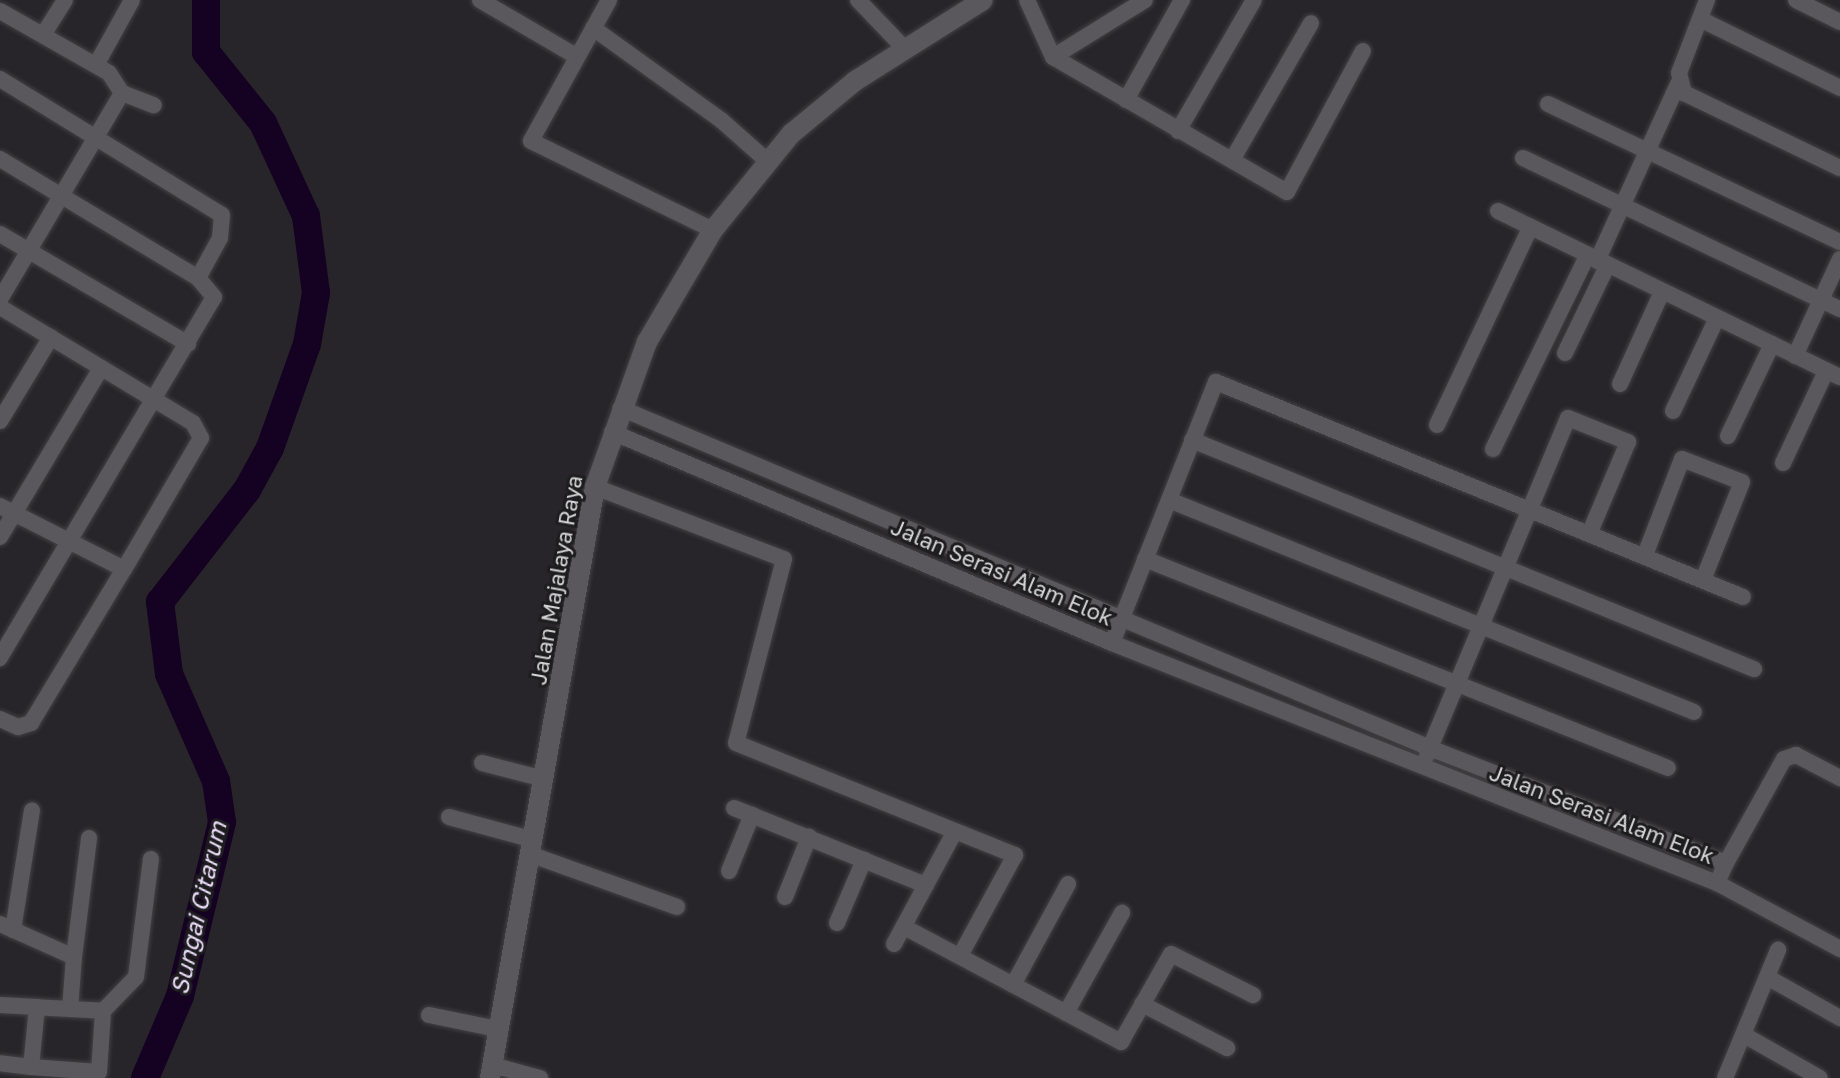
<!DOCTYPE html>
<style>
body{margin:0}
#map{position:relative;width:1840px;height:1078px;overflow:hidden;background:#272529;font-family:"Golos Text",sans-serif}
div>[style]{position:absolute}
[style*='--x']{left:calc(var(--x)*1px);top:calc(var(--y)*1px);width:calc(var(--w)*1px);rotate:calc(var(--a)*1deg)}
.river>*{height:28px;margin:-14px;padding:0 14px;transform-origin:14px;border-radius:14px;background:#150222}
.roads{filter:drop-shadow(0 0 2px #434144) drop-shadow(0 0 2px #434144)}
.minor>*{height:16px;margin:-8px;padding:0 8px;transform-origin:8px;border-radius:8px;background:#5a585c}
.tertiary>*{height:20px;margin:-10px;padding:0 10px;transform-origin:10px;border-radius:10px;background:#5a585c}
span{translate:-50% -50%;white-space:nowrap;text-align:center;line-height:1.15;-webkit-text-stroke:6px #1d1c1f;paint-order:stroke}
.street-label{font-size:22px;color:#d5d4d6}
.water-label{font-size:24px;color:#e9dbf6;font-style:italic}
</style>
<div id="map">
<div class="river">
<div style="--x:145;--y:1078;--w:89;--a:-66.9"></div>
<div style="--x:180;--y:996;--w:179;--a:-76.4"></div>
<div style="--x:222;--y:822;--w:41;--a:-98.3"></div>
<div style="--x:216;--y:781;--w:117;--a:-113.7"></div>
<div style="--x:169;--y:674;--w:73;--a:-97.1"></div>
<div style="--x:160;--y:602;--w:142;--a:-52.2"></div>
<div style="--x:247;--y:490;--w:48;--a:-61.3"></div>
<div style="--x:270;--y:448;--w:110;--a:-70.4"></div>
<div style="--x:307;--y:344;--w:52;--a:-80"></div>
<div style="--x:316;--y:293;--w:78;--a:-97.4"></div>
<div style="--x:306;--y:216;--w:102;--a:-114.8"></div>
<div style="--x:263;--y:123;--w:91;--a:-128.8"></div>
<div style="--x:206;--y:52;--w:52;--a:-90"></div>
</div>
<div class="roads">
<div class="minor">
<div style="--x:480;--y:0;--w:111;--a:30.3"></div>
<div style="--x:609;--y:0;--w:161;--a:119"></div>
<div style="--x:531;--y:141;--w:203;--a:26.1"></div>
<div style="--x:858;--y:0;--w:66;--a:46.2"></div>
<div style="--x:1027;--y:0;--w:63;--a:65.5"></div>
<div style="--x:1053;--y:57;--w:270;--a:30"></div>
<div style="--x:1287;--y:192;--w:160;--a:-61.7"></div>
<div style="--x:1707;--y:0;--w:78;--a:111"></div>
<div style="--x:1679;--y:73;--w:21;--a:76"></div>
<div style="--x:1684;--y:93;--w:173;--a:25.7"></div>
<div style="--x:1796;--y:0;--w:49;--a:26.6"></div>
<div style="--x:0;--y:11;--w:125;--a:29.6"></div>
<div style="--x:109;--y:73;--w:24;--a:57"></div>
<div style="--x:122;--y:93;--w:239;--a:120.6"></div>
<div style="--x:1700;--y:19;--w:156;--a:26.2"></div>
<div style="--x:593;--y:28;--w:158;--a:35.7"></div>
<div style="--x:721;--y:120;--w:60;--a:41.6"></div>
<div style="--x:43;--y:35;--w:41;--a:-57.8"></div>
<div style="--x:1053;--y:57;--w:108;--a:-31.8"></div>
<div style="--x:96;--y:65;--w:74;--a:-61"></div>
<div style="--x:0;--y:79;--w:260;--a:31.5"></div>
<div style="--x:222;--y:215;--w:23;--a:95"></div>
<div style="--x:220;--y:238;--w:46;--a:118.8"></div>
<div style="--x:122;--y:93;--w:34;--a:21"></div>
<div style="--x:1126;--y:100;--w:115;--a:-60.8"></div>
<div style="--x:1548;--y:104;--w:323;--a:25.3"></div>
<div style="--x:1178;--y:131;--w:151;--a:-59.9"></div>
<div style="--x:1523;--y:158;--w:351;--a:25.5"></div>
<div style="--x:0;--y:159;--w:231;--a:31"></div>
<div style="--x:198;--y:278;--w:25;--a:50"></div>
<div style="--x:214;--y:297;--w:420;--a:120.7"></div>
<div style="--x:1232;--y:160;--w:158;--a:-60"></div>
<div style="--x:1498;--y:211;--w:380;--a:25.9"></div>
<div style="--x:0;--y:234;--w:218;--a:30.3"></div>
<div style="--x:1597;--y:261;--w:195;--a:-65.4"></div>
<div style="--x:0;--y:307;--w:225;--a:31"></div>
<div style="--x:193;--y:423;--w:17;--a:62"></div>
<div style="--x:201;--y:438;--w:152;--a:120.4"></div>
<div style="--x:124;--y:569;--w:139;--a:-153.1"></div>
<div style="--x:1565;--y:353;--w:97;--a:-64.2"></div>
<div style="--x:1795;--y:356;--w:107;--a:-65.1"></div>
<div style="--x:1620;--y:384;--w:101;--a:-65.5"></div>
<div style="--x:1673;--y:411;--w:103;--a:-64.7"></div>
<div style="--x:0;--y:421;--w:98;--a:-58.7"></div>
<div style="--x:1437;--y:425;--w:218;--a:-64.7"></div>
<div style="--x:612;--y:432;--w:543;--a:22.88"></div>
<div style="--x:1112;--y:643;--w:651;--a:21.64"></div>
<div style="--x:1717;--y:883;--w:22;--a:-66"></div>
<div style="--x:1726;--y:863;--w:318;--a:-158.8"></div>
<div style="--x:1430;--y:748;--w:878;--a:-157.23"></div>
<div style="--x:1728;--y:436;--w:102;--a:-64.4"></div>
<div style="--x:1192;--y:440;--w:607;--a:22.17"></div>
<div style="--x:1493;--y:449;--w:215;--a:-64"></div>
<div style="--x:1783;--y:463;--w:102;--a:-64.9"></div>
<div style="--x:595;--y:487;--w:202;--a:20.9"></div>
<div style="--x:784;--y:559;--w:190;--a:104.6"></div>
<div style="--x:736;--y:743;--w:301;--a:21.9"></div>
<div style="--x:1015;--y:855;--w:115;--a:118.6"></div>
<div style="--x:1169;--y:500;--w:566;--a:21.99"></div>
<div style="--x:0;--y:537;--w:197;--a:-59.1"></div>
<div style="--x:1645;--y:555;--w:103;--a:-68.9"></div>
<div style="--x:1682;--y:459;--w:64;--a:21"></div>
<div style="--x:1742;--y:482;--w:105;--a:111.7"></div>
<div style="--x:1145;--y:559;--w:563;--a:21.78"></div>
<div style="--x:1112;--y:643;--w:281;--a:-68.3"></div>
<div style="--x:1216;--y:382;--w:569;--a:22.19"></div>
<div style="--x:0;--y:719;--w:20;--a:24"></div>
<div style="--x:18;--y:727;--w:14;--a:-17"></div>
<div style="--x:31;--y:723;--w:180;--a:-58.9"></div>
<div style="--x:1427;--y:755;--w:365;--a:-67.3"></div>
<div style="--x:1568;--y:418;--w:65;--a:21.8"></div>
<div style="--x:1628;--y:442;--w:98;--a:112.9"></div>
<div style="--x:482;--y:763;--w:64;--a:14.5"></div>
<div style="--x:734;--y:808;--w:207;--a:21.9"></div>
<div style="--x:449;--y:817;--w:88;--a:15.1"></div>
<div style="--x:532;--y:855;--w:154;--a:19.7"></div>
<div style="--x:1726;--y:863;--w:119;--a:-60.9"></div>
<div style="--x:1784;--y:759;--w:13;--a:-18"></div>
<div style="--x:1796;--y:755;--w:50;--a:27.6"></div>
<div style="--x:729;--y:871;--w:61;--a:-67.7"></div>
<div style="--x:1717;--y:883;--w:140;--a:28.2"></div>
<div style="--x:785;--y:897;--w:65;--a:-68.2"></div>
<div style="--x:837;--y:923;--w:69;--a:-66.8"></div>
<div style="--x:0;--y:924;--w:81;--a:24"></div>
<div style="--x:74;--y:957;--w:52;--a:94.4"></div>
<div style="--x:70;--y:1009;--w:33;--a:-177"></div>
<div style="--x:904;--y:927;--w:246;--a:27.9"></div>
<div style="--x:1121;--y:1042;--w:101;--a:-60.4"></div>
<div style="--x:1171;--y:954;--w:92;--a:26.6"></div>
<div style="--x:13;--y:930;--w:121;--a:-81"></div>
<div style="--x:894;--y:944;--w:128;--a:-61.6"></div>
<div style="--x:74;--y:957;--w:120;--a:-82.8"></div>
<div style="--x:1767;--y:977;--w:84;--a:29.3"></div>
<div style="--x:1013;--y:985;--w:115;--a:-61.4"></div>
<div style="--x:1142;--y:1004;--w:96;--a:27.4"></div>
<div style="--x:0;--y:1005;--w:37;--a:3"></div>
<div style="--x:37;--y:1007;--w:60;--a:95.7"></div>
<div style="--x:31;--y:1067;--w:31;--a:-173"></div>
<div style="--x:70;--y:1009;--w:33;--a:3"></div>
<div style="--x:103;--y:1011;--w:47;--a:-45.9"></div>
<div style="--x:136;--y:977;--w:119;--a:-82.8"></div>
<div style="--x:1066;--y:1013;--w:115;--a:-60.8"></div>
<div style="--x:429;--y:1015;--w:69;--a:11.6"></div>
<div style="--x:1744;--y:1035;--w:87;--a:29.5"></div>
<div style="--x:492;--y:1065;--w:50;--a:15.2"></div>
<div style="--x:31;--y:1067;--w:68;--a:4.2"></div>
<div style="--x:99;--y:1072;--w:61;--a:-86.2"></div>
<div style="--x:1725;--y:1078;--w:139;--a:-67.5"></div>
</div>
<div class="tertiary">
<div style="--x:490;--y:1078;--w:600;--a:-79.93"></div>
<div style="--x:595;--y:487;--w:154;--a:-70.3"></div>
<div style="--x:647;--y:342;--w:130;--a:-59.5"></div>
<div style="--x:713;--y:230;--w:124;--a:-50.9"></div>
<div style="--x:791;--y:134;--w:83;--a:-39.6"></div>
<div style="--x:855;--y:81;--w:151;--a:-32.3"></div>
</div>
</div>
<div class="street-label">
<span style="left:1002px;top:572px;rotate:23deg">Jalan Serasi Alam Elok</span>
<span style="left:556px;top:580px;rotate:-80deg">Jalan Majalaya Raya</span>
<span style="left:1602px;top:814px;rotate:21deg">Jalan Serasi Alam Elok</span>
</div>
<div class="water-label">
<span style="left:198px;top:908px;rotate:-77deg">Sungai Citarum</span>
</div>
</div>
